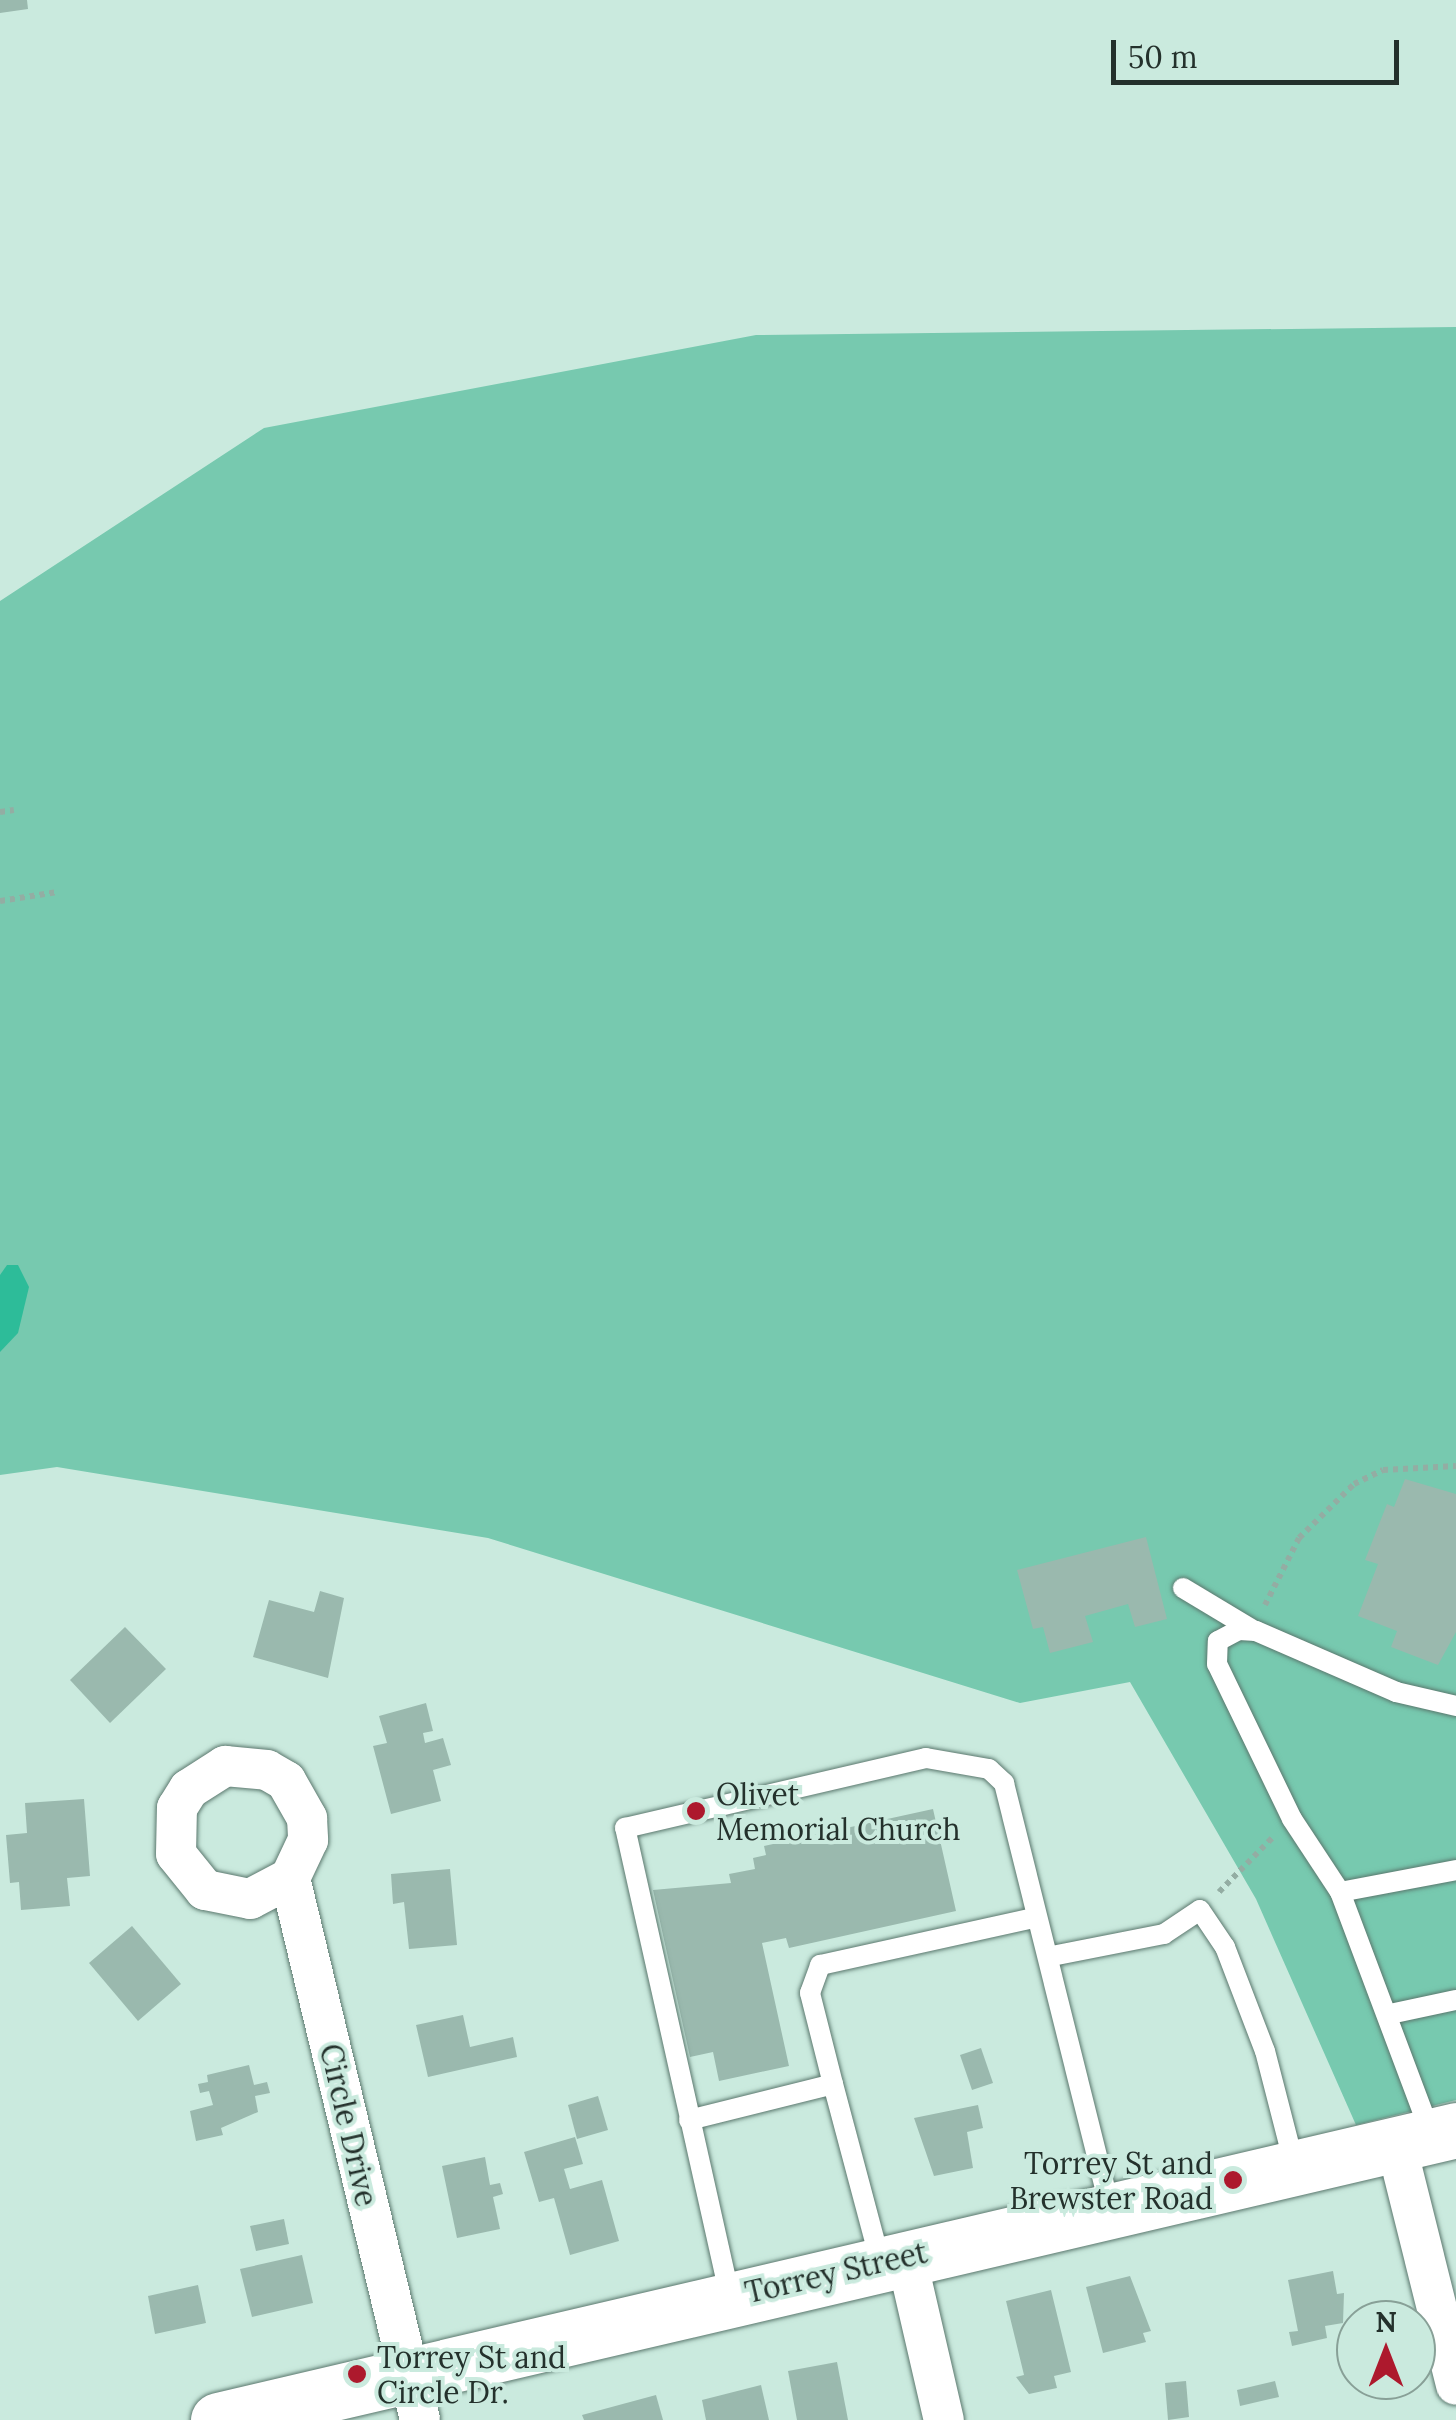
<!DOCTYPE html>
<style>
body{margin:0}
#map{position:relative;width:1456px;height:2420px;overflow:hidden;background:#caeade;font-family:Lora,serif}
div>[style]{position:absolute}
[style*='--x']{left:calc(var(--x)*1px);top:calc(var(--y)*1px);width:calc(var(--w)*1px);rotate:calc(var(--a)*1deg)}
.green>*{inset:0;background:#77c9af}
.water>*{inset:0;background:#2dbc99}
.building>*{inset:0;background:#9ab9ae}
.path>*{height:6px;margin-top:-3px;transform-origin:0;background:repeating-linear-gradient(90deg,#93ada3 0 5px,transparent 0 10px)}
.roads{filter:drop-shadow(0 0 2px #5b786e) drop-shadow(0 0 2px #5b786e)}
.lane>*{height:20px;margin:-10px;padding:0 10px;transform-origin:10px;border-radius:10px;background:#fff}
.street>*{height:40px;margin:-20px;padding:0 20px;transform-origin:20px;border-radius:20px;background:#fff}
.secondary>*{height:55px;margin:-27.5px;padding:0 27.5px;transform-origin:27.5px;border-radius:27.5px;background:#fff}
.dots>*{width:28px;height:28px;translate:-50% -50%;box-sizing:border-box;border:5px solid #caeade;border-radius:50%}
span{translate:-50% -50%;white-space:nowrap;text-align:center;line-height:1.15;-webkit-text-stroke:8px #caeade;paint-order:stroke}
.poi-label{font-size:30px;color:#24312c}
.left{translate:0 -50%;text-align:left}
.right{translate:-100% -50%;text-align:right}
.street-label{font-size:30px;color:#24312c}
.north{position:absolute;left:1336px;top:2300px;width:100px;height:100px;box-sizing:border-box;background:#caeade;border:2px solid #88a097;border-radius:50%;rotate:0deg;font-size:28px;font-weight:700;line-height:40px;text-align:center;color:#24312c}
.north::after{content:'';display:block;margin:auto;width:35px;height:45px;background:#ad192d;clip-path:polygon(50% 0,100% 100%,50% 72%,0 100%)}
.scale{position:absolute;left:1111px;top:40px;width:288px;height:45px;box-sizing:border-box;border:5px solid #24312c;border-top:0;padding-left:12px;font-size:30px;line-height:35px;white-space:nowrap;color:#24312c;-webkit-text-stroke:8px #caeade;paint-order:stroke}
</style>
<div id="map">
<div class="green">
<div style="clip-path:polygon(1456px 327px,1456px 2100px,1356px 2125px,1256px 1899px,1130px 1682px,1020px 1703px,488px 1538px,57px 1467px,0 1475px,0 601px,264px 428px,756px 335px)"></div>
</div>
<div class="water">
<div style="clip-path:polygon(7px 1265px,18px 1265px,29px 1287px,18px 1333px,0 1352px,0 1275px)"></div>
</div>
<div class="building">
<div style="clip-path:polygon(0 0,27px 0,28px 9px,0 13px)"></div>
<div style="clip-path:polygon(1405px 1479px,1456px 1494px,1456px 1632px,1438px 1665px,1391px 1647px,1397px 1631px,1358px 1616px,1378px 1564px,1365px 1560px,1387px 1504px,1394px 1507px)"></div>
<div style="clip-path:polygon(1146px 1537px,1167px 1619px,1135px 1627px,1128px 1604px,1085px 1616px,1093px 1642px,1050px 1653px,1043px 1627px,1033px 1629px,1017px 1570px)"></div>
<div style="clip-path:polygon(320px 1591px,344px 1598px,328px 1678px,253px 1657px,269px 1600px,314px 1612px)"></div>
<div style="clip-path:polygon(125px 1627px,166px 1669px,110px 1723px,70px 1680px)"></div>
<div style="clip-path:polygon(426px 1703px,433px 1731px,423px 1733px,425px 1743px,443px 1738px,451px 1765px,433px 1770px,441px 1801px,391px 1814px,373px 1746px,387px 1743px,379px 1716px)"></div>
<div style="clip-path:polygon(84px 1799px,90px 1876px,67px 1878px,70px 1906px,21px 1910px,19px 1882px,10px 1883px,6px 1835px,27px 1833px,25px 1803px)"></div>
<div style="clip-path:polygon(933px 1809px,956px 1911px,789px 1948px,786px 1938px,762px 1943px,789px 2066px,719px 2081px,713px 2052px,690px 2057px,653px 1890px,731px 1883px,729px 1874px,755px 1869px,753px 1858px,766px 1855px,764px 1846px)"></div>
<div style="clip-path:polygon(450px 1869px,457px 1945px,409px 1949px,404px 1902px,393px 1904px,391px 1874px)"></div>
<div style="clip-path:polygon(132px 1926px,181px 1984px,138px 2021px,89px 1963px)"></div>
<div style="clip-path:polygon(463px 2015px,470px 2047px,513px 2037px,517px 2057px,428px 2077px,416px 2025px)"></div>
<div style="clip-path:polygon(981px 2048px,993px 2083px,972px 2090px,960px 2055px)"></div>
<div style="clip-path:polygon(249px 2065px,254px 2085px,267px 2082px,270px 2093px,255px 2096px,258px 2112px,221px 2128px,223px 2135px,196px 2141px,190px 2111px,213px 2105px,209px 2091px,200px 2093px,198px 2084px,208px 2082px,207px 2075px)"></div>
<div style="clip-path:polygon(598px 2096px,608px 2130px,577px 2139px,568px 2105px)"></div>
<div style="clip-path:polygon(978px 2105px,983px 2128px,967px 2132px,973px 2168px,934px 2176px,914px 2118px)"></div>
<div style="clip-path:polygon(575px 2137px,583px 2164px,564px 2169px,570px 2189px,602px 2180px,619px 2241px,570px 2255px,554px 2198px,539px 2202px,524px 2152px)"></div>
<div style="clip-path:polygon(485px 2157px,490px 2185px,500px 2183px,503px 2194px,493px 2197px,500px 2229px,457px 2238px,442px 2166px)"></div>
<div style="clip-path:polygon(284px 2219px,289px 2244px,256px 2251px,250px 2226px)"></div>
<div style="clip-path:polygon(302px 2255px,313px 2303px,252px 2317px,240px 2269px)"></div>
<div style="clip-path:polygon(1333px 2271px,1337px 2294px,1344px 2293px,1343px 2323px,1325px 2326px,1327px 2338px,1292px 2346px,1289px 2332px,1298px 2331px,1288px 2280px)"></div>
<div style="clip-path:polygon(1130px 2276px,1151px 2331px,1143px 2333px,1146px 2342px,1103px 2353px,1086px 2287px)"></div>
<div style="clip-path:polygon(198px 2285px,206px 2323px,155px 2334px,148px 2296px)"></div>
<div style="clip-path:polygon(1051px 2290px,1071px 2372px,1054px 2376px,1057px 2388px,1029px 2394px,1016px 2377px,1024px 2375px,1006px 2301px)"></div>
<div style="clip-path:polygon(837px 2362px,848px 2420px,797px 2420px,788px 2371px)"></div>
<div style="clip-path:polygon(1186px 2381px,1189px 2417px,1168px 2420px,1165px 2383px)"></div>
<div style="clip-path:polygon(1275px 2381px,1279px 2397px,1240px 2406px,1237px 2390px)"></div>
<div style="clip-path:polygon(761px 2385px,769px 2420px,706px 2420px,702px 2400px)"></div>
<div style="clip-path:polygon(656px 2395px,663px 2420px,584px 2420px,582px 2415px)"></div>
</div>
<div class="path">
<div style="--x:0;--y:812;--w:14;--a:-8"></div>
<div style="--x:0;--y:901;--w:58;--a:-9"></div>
<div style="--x:1265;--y:1605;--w:75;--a:-63.1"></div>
<div style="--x:1299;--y:1538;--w:77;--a:-44.5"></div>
<div style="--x:1354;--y:1484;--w:32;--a:-26"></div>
<div style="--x:1383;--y:1470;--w:73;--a:-3.1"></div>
<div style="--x:1219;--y:1892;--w:77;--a:-45.5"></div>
</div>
<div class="roads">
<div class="lane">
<div style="--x:1183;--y:1588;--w:82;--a:31"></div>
<div style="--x:1340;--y:1892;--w:87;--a:-123.3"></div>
<div style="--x:1292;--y:1819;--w:172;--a:-115.8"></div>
<div style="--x:1217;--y:1664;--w:23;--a:-88"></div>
<div style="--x:1218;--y:1641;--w:24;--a:-28"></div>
<div style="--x:1239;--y:1630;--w:17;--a:3"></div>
<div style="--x:1256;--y:1631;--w:153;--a:23.5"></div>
<div style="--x:1396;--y:1692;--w:62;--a:13.1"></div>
<div style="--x:1052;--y:1956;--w:114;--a:-11.1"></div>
<div style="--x:1164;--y:1934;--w:43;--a:-33.7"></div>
<div style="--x:1200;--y:1910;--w:45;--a:56"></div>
<div style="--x:1225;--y:1947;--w:111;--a:69"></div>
<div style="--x:1265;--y:2051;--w:117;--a:75.6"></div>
<div style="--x:1390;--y:2014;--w:67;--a:-12"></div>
<div style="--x:833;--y:2084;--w:183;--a:75.1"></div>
<div style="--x:689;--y:2120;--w:148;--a:-14"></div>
<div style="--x:833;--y:2084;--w:94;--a:-104.2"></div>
<div style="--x:810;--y:1993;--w:30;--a:-70"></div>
<div style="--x:820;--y:1965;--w:218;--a:-12.4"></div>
<div style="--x:1431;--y:2134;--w:259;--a:-110.6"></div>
<div style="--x:1340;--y:1892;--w:118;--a:-10.7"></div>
<div style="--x:730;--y:2297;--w:481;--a:-102.6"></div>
<div style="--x:625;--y:1828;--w:309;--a:-13.1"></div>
<div style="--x:926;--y:1758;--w:64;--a:9.9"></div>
<div style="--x:989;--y:1769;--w:21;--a:43"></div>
<div style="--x:1004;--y:1783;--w:437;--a:76"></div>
</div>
<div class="street">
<div style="--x:290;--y:1878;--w:45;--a:152.3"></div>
<div style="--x:250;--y:1899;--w:46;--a:-168.7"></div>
<div style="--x:205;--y:1890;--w:46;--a:-128.9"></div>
<div style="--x:176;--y:1854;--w:46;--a:-88.8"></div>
<div style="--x:177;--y:1808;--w:22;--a:-58"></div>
<div style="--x:189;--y:1789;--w:43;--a:-32.6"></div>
<div style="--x:225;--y:1766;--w:42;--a:5.4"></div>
<div style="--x:267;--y:1770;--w:22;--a:30"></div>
<div style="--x:286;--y:1781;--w:43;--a:60.4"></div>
<div style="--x:307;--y:1818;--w:22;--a:87"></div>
<div style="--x:308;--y:1840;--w:42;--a:115.3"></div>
<div style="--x:290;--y:1878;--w:557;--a:76.51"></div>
<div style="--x:1396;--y:2144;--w:248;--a:76"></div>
<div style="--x:906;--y:2256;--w:168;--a:77"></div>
</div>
<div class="secondary">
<div style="--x:218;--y:2420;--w:1272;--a:-13.18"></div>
</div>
</div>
<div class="dots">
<div style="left:696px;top:1811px;background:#ad192d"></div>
<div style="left:1233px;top:2180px;background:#ad192d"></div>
<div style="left:357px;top:2374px;background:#ad192d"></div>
</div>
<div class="poi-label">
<span class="left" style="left:716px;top:1811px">Olivet<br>Memorial Church</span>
<span class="right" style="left:1213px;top:2180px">Torrey St and<br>Brewster Road</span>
<span class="left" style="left:377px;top:2374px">Torrey St and<br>Circle Dr.</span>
</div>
<div class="street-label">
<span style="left:349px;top:2125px;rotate:77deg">Circle Drive</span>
<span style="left:836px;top:2272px;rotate:-13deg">Torrey Street</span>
</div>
<div class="north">N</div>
<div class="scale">50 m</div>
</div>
